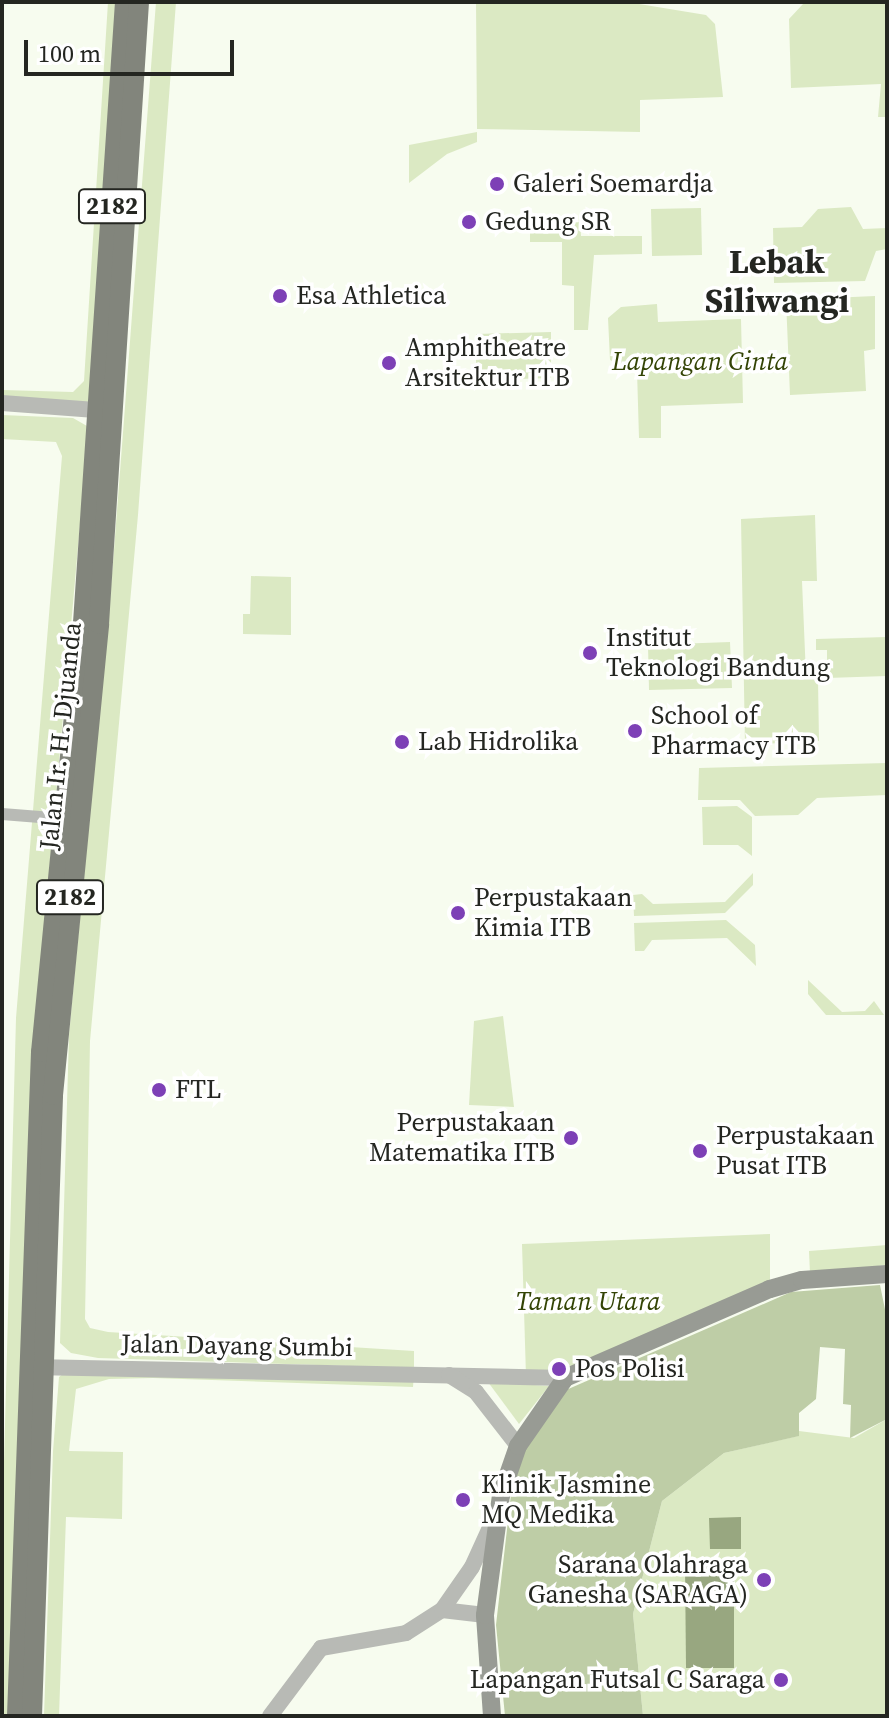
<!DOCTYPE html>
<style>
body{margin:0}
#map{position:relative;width:889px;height:1718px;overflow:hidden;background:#f7fcef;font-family:"Source Serif 4",serif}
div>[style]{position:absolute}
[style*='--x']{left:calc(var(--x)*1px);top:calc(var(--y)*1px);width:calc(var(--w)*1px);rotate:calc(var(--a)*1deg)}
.green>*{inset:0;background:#dbe9c3}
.forest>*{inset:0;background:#becda6}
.water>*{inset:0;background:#98a780}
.minor>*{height:12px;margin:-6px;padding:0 6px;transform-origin:6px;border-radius:6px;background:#b8bab5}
.tertiary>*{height:16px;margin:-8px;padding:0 8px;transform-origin:8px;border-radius:8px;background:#b8bab5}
.secondary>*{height:18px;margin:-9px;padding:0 9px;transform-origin:9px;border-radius:9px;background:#989b94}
.primary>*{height:20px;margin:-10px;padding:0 10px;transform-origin:10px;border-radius:10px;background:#82857c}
.dots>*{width:22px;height:22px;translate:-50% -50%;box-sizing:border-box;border:4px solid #fff;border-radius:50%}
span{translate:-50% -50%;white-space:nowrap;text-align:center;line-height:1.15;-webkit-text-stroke:7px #fff;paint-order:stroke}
.shield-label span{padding:2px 6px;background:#fff;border:2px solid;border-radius:6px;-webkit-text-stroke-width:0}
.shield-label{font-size:24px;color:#242621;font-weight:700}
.poi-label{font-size:26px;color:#242621}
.left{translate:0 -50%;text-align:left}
.right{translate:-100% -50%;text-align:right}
.park-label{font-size:26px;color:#334405;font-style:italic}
.street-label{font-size:26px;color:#242621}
.district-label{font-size:34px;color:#242621;font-weight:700}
.frame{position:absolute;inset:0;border:4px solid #242621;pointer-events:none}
.scale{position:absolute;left:24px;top:40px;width:210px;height:36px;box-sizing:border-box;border:4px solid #242621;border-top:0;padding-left:10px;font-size:24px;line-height:28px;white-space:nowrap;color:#242621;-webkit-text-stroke:6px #fff;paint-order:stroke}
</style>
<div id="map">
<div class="green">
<div style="clip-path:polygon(108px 2px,122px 2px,91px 406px,2px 410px,2px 390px,73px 392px,84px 381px)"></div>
<div style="clip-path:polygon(156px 2px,176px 2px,138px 515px,90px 1041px,85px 1319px,90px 1328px,108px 1332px,414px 1351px,414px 1368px,98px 1358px,71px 1353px,60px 1343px,69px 1035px,113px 563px)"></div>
<div style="clip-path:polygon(476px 2px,627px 2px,706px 15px,715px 24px,723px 97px,640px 100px,640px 132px,477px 129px)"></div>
<div style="clip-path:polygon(813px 2px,887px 2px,887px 117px,878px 117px,881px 84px,791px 88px,789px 19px,803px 4px)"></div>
<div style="clip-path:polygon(477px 132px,477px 142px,447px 154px,409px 183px,409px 145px)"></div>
<div style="clip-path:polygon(851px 207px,863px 229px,887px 228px,887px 249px,876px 251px,865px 281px,774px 283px,773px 228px,802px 227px,818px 209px)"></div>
<div style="clip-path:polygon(701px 208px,702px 255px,652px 256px,651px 209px)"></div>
<div style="clip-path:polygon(530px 222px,580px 222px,581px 236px,642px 236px,642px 254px,594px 255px,588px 330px,574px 330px,574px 286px,562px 285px,562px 242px,530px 242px)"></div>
<div style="clip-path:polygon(875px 296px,875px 349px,864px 351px,866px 391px,790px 395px,786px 300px)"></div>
<div style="clip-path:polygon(657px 304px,658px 322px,741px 319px,743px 403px,661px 406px,661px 438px,639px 438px,637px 371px,610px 360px,608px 318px,621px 307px)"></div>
<div style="clip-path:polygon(551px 332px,551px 378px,476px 380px,476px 334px)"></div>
<div style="clip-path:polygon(2px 415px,73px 418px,87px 426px,88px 434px,43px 942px,14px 1716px,2px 1716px,2px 1536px,16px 1018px,62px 456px,56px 442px,2px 439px)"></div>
<div style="clip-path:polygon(815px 515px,817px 581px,802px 581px,806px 676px,818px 680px,819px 741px,745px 745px,741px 519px)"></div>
<div style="clip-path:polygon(251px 576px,291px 577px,291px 635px,243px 634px,243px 614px,250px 614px)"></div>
<div style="clip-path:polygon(887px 637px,887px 676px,827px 678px,827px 650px,816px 650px,816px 639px)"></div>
<div style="clip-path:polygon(730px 642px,732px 688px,649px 690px,648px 645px)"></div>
<div style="clip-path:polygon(887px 763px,887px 795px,817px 798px,798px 815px,755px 816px,740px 800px,698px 800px,699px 768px)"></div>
<div style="clip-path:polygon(737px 806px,752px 817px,752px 856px,738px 845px,703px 845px,702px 807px)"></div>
<div style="clip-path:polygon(753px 873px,753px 885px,725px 913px,634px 916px,633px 895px,642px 894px,653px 904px,725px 902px)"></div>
<div style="clip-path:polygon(726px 920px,755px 945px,756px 966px,727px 938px,652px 940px,644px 951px,635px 951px,634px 923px)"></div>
<div style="clip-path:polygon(808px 980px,842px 1012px,865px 1011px,874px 1001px,884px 1015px,826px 1015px,808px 994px)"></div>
<div style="clip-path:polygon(503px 1016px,514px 1107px,469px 1105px,474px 1021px)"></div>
<div style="clip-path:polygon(770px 1234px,770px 1289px,565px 1378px,526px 1376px,522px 1244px)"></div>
<div style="clip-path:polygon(887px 1245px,887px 1265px,810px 1273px,809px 1251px)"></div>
<div style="clip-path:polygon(68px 1370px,414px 1374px,413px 1387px,153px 1378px,109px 1379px,76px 1389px,69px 1451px,123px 1452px,122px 1519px,66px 1517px,59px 1716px,44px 1716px,53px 1451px,59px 1377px)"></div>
<div style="clip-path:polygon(488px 1382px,549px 1386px,519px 1424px)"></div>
<div style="clip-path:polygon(887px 1419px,887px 1716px,643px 1716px,633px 1614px,662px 1501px,724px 1453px,798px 1436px,799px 1431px,854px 1438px)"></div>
</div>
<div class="forest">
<div style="clip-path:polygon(880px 1285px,887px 1319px,887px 1419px,850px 1438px,851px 1405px,843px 1404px,845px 1349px,820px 1347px,816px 1399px,799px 1413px,799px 1436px,724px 1453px,662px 1501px,633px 1614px,643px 1716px,505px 1716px,496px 1625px,513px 1477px,525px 1441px,566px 1390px,791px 1292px)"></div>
</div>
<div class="water">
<div style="clip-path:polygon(741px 1517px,741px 1549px,710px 1549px,709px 1518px)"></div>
<div style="clip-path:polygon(734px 1563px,734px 1668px,686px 1668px,685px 1564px)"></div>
</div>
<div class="minor">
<div style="--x:2;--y:814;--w:63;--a:4.5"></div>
</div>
<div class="tertiary">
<div style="--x:2;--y:403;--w:107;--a:4.3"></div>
<div style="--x:32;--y:1367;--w:533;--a:1.18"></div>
<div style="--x:449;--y:1375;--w:32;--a:32"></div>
<div style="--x:476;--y:1392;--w:68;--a:52.1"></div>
<div style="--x:442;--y:1610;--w:43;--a:6.6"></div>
<div style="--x:270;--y:1716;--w:85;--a:-53.1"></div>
<div style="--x:321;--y:1648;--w:86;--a:-10"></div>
<div style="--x:406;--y:1633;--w:43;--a:-32.6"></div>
<div style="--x:442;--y:1610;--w:52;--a:-55.1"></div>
<div style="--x:472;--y:1567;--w:51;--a:-65.5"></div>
</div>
<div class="secondary">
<div style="--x:492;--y:1716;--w:101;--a:-94"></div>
<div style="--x:485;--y:1615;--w:121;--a:-82.4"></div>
<div style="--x:501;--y:1495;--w:52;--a:-70.9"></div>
<div style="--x:518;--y:1446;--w:83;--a:-55.3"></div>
<div style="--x:565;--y:1378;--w:223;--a:-23.5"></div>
<div style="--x:770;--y:1289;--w:33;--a:-16"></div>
<div style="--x:802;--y:1280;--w:85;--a:-4"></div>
</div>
<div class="primary">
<div style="--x:17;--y:1716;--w:664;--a:-87.93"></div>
<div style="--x:41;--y:1052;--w:431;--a:-84.4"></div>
<div style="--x:83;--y:623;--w:622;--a:-86.13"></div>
<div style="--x:32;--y:1716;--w:621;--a:-88.06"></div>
<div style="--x:53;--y:1095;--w:473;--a:-84.4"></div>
<div style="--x:99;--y:624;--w:623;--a:-86.32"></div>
</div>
<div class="dots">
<div style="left:497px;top:184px;background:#7d40b6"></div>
<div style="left:469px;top:222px;background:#7d40b6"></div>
<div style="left:280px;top:296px;background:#7d40b6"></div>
<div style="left:389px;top:363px;background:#7d40b6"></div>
<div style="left:590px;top:653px;background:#7d40b6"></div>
<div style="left:635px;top:731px;background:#7d40b6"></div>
<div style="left:402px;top:742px;background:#7d40b6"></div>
<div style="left:458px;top:913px;background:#7d40b6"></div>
<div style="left:159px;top:1090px;background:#7d40b6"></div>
<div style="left:571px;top:1138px;background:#7d40b6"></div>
<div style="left:700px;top:1151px;background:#7d40b6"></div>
<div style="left:559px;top:1369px;background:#7d40b6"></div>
<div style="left:463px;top:1500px;background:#7d40b6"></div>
<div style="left:764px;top:1580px;background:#7d40b6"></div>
<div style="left:781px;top:1680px;background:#7d40b6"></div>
</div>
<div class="shield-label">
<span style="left:112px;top:206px">2182</span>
<span style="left:70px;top:897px">2182</span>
</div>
<div class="poi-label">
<span class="left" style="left:513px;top:184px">Galeri Soemardja</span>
<span class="left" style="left:485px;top:222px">Gedung SR</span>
<span class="left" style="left:296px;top:296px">Esa Athletica</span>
<span class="left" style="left:405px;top:363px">Amphitheatre<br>Arsitektur ITB</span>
<span class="left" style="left:606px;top:653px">Institut<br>Teknologi Bandung</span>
<span class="left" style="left:651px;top:731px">School of<br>Pharmacy ITB</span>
<span class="left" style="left:418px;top:742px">Lab Hidrolika</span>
<span class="left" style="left:474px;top:913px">Perpustakaan<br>Kimia ITB</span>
<span class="left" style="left:175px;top:1090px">FTL</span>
<span class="right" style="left:555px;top:1138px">Perpustakaan<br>Matematika ITB</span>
<span class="left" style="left:716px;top:1151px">Perpustakaan<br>Pusat ITB</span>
<span class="left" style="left:575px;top:1369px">Pos Polisi</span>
<span class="left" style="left:481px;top:1500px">Klinik Jasmine<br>MQ Medika</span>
<span class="right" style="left:748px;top:1580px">Sarana Olahraga<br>Ganesha (SARAGA)</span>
<span class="right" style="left:765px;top:1680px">Lapangan Futsal C Saraga</span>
</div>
<div class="park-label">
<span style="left:700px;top:362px">Lapangan Cinta</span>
<span style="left:588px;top:1302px">Taman Utara</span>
</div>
<div class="street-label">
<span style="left:61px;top:736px;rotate:-84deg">Jalan Ir. H. Djuanda</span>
<span style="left:237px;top:1346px;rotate:1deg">Jalan Dayang Sumbi</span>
</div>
<div class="district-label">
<span style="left:777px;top:281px">Lebak<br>Siliwangi</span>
</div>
<div class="frame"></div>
<div class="scale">100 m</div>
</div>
